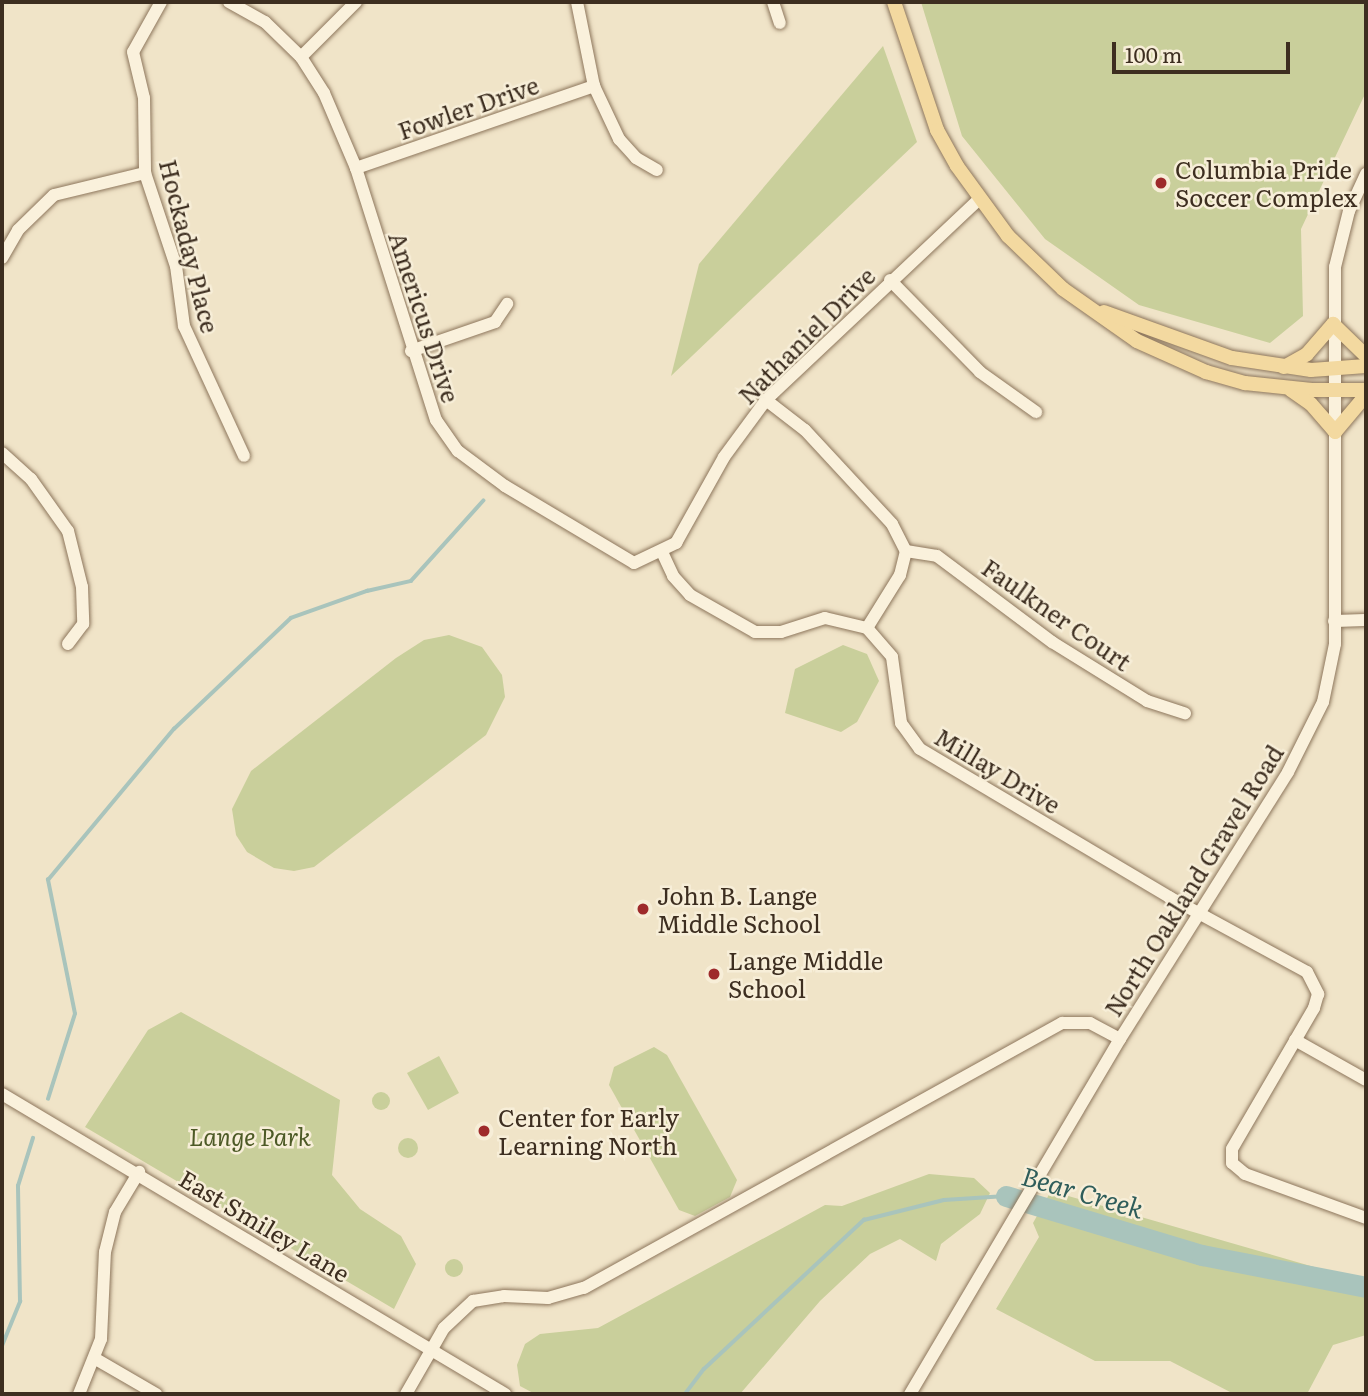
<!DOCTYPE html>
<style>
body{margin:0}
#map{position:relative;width:1368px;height:1396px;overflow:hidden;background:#f0e4c8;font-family:Literata,serif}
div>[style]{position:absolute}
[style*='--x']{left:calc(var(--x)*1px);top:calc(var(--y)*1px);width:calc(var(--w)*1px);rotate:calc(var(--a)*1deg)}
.green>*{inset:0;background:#c9cf9b}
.round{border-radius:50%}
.stream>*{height:3.5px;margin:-1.75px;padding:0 1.75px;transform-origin:1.75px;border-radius:1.75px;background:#a9c4bc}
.river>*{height:21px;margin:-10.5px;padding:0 10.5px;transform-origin:10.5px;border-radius:10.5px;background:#a9c4bc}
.roads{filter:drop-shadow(0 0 2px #8d765c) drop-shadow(0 0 2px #8d765c)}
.minor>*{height:12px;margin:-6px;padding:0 6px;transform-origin:6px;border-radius:6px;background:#faf1dc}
.major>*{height:14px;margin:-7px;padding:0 7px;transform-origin:7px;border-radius:7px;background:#f3d9a0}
.dots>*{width:19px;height:19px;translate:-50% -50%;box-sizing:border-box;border:4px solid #f7eed8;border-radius:50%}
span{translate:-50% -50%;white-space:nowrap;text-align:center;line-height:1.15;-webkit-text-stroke:5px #f7eed8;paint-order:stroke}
.street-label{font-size:24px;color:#3d2e20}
.poi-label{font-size:24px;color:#3d2e20}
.left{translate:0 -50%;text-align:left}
.park-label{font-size:24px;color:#4d5a26;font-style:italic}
.water-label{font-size:26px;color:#2f5d5a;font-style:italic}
.frame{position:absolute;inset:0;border:4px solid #3d2e20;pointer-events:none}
.scale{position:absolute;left:1112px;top:42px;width:178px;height:32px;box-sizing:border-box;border:4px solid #3d2e20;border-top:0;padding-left:9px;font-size:21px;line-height:24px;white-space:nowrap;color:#3d2e20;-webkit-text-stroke:5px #f7eed8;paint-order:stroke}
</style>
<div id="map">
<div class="green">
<div style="clip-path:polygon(921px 2px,1366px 2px,1366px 92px,1301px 229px,1303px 316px,1270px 343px,1139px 305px,1045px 239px,962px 136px)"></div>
<div style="clip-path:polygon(883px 46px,917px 142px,671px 376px,699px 264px)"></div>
<div style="clip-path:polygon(449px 635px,482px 647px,502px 675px,505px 697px,486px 735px,314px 867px,294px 871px,274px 868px,247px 852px,236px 835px,232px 809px,251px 771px,396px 658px,424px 640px)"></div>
<div style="clip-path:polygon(843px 645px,867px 654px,879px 681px,857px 722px,841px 732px,785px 713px,795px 669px)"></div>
<div style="clip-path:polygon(181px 1012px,340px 1100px,332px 1175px,360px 1209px,401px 1236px,416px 1264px,394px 1309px,85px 1127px,148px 1030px)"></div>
<div style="clip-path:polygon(654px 1047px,667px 1055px,737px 1180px,730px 1197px,695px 1216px,679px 1210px,609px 1085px,614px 1067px)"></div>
<div style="clip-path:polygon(439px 1056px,459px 1093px,428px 1110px,407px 1073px)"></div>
<div class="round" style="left:372px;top:1092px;width:18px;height:18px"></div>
<div class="round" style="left:398px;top:1138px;width:20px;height:20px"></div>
<div style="clip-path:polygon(929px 1174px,974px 1178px,990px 1193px,980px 1214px,941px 1244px,936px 1261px,900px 1239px,870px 1254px,820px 1301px,740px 1394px,535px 1394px,520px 1386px,517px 1365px,525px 1344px,540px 1334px,598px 1328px,825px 1205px,842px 1206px)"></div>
<div style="clip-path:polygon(1051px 1191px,1366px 1282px,1366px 1335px,1333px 1345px,1307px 1394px,1234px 1394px,1170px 1361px,1095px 1361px,996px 1309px,1039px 1237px,1033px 1223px)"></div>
<div class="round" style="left:445px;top:1259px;width:18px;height:18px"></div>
</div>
<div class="stream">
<div style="--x:48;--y:1099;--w:89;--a:-72.4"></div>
<div style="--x:75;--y:1014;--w:137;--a:-101.4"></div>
<div style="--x:48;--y:880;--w:197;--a:-50.2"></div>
<div style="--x:174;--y:729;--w:161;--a:-43.5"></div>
<div style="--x:291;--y:618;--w:81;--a:-19.6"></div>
<div style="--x:367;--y:591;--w:45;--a:-12.8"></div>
<div style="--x:411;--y:581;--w:108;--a:-48"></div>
<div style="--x:2;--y:1346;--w:48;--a:-67.8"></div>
<div style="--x:20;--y:1302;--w:116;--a:-91"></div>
<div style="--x:18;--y:1186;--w:50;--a:-72.6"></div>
<div style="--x:685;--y:1394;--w:31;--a:-53"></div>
<div style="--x:704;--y:1369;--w:219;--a:-43"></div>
<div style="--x:864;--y:1220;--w:82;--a:-14"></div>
<div style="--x:944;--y:1200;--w:62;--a:-3.7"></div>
</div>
<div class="river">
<div style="--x:1006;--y:1196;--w:205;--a:16.8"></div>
<div style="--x:1202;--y:1255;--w:167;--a:11"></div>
</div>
<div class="roads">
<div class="minor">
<div style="--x:161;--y:2;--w:57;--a:119.2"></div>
<div style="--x:133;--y:52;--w:47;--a:76.6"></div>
<div style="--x:144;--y:98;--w:75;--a:89.2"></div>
<div style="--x:145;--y:173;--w:98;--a:71.6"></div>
<div style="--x:176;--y:266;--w:61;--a:82.4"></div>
<div style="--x:184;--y:326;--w:143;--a:65.2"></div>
<div style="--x:229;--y:2;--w:41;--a:29.1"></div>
<div style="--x:265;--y:22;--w:50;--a:44.2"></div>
<div style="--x:301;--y:57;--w:43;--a:57.4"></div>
<div style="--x:324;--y:93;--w:82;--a:66.9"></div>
<div style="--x:356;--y:168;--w:264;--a:72.4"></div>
<div style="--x:436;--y:420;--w:38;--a:55"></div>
<div style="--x:458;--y:451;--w:59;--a:36.7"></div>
<div style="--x:505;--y:486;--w:150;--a:30.8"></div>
<div style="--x:634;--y:563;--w:47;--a:-25.5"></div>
<div style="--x:676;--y:543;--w:98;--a:-60.8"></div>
<div style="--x:724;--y:457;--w:71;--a:-53.6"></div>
<div style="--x:766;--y:400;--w:291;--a:-43.3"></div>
<div style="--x:577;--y:2;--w:86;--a:78.6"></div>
<div style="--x:594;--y:86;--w:59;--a:64.7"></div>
<div style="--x:619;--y:139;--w:25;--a:48"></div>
<div style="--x:636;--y:158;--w:24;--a:30"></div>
<div style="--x:773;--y:2;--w:22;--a:72"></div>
<div style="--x:301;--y:57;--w:78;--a:-45"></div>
<div style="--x:356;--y:168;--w:252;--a:-19"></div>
<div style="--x:2;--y:258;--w:32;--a:-60"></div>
<div style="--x:18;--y:230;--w:50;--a:-44.2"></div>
<div style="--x:54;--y:195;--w:94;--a:-13.6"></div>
<div style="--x:890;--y:280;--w:129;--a:45.6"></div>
<div style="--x:980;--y:372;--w:69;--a:35.5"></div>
<div style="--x:411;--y:351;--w:89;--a:-19"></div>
<div style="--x:495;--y:322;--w:22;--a:-56"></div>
<div style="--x:766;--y:400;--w:49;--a:37.6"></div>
<div style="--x:805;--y:430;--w:128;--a:47.2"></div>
<div style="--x:892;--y:524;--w:30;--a:63"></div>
<div style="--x:906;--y:551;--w:25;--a:104"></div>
<div style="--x:900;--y:575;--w:62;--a:121.9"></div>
<div style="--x:2;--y:453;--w:39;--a:42"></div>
<div style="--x:31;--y:479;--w:64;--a:54.6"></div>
<div style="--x:68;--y:531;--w:58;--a:76"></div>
<div style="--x:82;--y:587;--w:37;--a:88"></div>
<div style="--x:83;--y:624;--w:25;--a:127"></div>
<div style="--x:906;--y:551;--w:31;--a:9"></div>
<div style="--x:937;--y:556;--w:144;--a:36.8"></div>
<div style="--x:1052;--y:642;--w:112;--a:31.8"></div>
<div style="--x:1147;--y:701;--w:40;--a:18"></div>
<div style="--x:662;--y:552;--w:26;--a:65"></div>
<div style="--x:673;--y:576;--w:25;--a:48"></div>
<div style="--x:690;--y:595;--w:75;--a:29.6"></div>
<div style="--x:755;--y:632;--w:26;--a:0"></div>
<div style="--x:781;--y:632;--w:46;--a:-17.7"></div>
<div style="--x:825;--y:618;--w:43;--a:13.4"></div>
<div style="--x:867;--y:628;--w:38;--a:49"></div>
<div style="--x:892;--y:657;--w:67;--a:82.2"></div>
<div style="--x:901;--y:723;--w:32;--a:54"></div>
<div style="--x:920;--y:749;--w:290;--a:30.7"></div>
<div style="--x:1169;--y:897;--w:157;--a:28.5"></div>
<div style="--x:1307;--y:972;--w:25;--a:63"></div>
<div style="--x:1318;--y:994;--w:15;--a:106"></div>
<div style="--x:1314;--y:1008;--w:163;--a:120.2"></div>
<div style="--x:1232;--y:1149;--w:14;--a:90"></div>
<div style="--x:1232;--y:1163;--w:17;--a:40"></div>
<div style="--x:1245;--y:1174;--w:129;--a:20"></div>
<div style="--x:1334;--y:621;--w:32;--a:-2"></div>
<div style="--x:1295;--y:1040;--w:81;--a:29.4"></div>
<div style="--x:2;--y:1094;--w:586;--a:30.81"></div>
<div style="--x:94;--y:1358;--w:72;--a:30.1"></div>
<div style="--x:79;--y:1394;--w:59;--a:-68.2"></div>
<div style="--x:101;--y:1339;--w:87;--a:-87.4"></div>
<div style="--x:105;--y:1252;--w:41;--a:-76"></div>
<div style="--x:115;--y:1212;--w:47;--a:-59"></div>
<div style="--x:406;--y:1394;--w:76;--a:-60.1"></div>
<div style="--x:444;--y:1328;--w:40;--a:-43"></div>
<div style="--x:473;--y:1301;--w:31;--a:-9"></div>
<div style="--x:504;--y:1296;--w:44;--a:2.6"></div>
<div style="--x:548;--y:1298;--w:37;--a:-16"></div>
<div style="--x:584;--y:1288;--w:547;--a:-29"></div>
<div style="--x:1062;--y:1023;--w:28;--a:0"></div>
<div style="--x:1090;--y:1023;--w:34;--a:28"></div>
<div style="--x:910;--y:1394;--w:412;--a:-59.4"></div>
<div style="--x:1120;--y:1039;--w:315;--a:-57.8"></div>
<div style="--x:1288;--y:772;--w:78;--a:-63.4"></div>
<div style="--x:1323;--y:702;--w:59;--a:-78.3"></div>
<div style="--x:1335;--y:644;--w:377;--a:-90"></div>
<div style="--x:1335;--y:267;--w:58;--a:-76"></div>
<div style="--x:1349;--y:211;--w:41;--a:-65.3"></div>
</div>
<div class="major">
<div style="--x:894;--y:2;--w:135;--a:71.4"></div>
<div style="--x:937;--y:130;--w:41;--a:60.9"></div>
<div style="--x:957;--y:166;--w:87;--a:53.9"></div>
<div style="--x:1008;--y:236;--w:76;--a:43.9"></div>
<div style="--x:1063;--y:289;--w:90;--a:35.1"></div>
<div style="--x:1137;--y:341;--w:76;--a:24.2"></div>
<div style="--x:1206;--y:372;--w:41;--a:15.8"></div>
<div style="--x:1245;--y:383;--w:67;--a:6"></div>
<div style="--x:1312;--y:390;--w:54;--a:0"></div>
<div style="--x:1104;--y:312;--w:136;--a:19.8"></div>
<div style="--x:1232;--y:358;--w:80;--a:8.6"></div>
<div style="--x:1311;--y:370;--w:55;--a:-4.2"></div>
<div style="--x:1284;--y:367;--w:26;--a:-29"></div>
<div style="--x:1307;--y:354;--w:40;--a:-49"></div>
<div style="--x:1333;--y:324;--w:46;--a:44.1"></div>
<div style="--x:1291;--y:390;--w:24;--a:35"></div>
<div style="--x:1311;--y:404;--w:37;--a:49"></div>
<div style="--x:1335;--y:432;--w:48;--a:-50"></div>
</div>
</div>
<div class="dots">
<div style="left:1161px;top:183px;background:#9e2a2b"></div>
<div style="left:643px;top:909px;background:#9e2a2b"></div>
<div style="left:714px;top:974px;background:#9e2a2b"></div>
<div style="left:484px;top:1131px;background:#9e2a2b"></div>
</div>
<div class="street-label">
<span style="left:468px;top:107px;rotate:-19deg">Fowler Drive</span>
<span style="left:190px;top:246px;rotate:76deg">Hockaday Place</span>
<span style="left:425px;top:317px;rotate:72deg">Americus Drive</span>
<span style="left:806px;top:335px;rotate:-45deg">Nathaniel Drive</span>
<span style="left:1057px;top:614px;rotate:35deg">Faulkner Court</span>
<span style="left:998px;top:770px;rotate:31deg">Millay Drive</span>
<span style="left:1193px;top:880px;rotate:-58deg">North Oakland Gravel Road</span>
<span style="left:265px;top:1225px;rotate:31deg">East Smiley Lane</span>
</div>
<div class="poi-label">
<span class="left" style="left:1175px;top:183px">Columbia Pride<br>Soccer Complex</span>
<span class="left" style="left:657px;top:909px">John B. Lange<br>Middle School</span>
<span class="left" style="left:728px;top:974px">Lange Middle<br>School</span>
<span class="left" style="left:498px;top:1131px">Center for Early<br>Learning North</span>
</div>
<div class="park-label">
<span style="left:250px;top:1136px">Lange Park</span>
</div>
<div class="water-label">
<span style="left:1083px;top:1191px;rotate:16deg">Bear Creek</span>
</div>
<div class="frame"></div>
<div class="scale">100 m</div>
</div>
